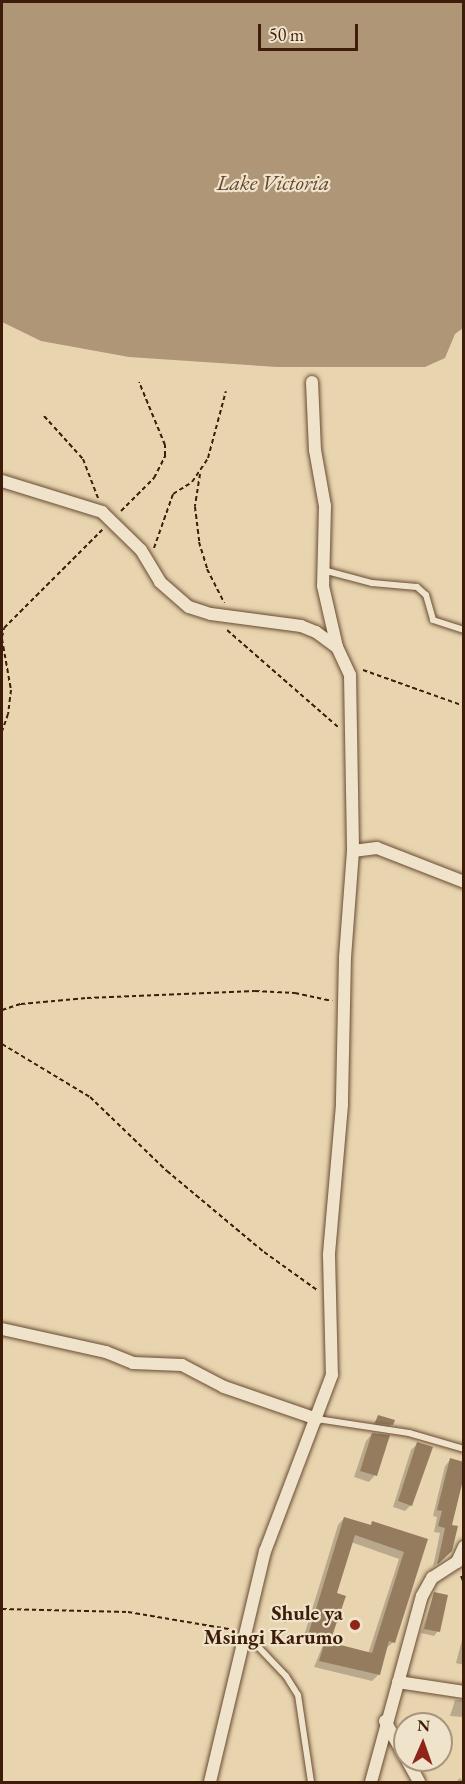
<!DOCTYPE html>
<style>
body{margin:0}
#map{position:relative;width:465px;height:1784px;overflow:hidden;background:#e8d4af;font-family:"EB Garamond",serif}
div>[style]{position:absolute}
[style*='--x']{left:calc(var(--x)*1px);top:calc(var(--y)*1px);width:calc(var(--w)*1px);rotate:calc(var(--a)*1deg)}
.water>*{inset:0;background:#ae9677}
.shadow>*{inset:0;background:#0003}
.building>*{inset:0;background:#967c5f}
.path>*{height:2px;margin-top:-1px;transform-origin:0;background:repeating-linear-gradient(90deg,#3d1d09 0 4.5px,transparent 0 7.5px)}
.roads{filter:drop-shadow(0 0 2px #684b32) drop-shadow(0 0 2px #684b32)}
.lane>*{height:6px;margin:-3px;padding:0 3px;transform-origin:3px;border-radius:3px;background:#f0e3cb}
.street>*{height:12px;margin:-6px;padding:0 6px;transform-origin:6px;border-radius:6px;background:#f0e3cb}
.dots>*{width:16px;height:16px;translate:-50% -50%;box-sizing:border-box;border:3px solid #f0e3cb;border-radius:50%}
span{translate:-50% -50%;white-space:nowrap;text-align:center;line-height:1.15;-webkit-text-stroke:4.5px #f0e3cb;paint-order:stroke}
.poi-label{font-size:21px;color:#3d1d09;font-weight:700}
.right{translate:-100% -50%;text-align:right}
.water-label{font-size:22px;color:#654730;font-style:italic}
.frame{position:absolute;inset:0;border:3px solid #3d1d09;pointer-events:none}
.north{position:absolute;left:393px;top:1712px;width:60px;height:60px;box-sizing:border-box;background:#f0e3cb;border:2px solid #a8947d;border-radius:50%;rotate:2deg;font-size:16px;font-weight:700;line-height:24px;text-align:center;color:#3d1d09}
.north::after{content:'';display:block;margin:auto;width:21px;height:27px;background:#8f2418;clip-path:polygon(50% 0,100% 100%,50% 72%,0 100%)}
.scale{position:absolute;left:258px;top:24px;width:100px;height:27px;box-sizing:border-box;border:3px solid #3d1d09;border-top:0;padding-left:8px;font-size:18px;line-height:21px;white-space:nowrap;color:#3d1d09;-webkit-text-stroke:4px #f0e3cb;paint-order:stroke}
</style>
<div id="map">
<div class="water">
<div style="clip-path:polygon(2px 2px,463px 2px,463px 328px,455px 334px,445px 358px,425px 367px,277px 367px,129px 357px,41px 341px,2px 322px)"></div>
</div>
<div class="shadow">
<div style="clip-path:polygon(378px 1417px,392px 1424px,385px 1431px,370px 1429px)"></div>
<div style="clip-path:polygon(372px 1434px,375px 1475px,369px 1482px,354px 1477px,366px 1441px)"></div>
<div style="clip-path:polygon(417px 1444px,411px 1505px,405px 1511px,393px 1507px,411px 1450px)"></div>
<div style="clip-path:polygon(450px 1460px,451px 1550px,433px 1567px,440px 1533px,434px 1532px,437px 1517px,433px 1516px,445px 1466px)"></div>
<div style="clip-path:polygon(evenodd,344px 1518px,369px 1526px,373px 1523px,426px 1540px,394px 1642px,386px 1648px,379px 1674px,372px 1681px,314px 1667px,323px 1645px,303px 1639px,338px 1525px,344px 1518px,351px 1542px,399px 1559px,368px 1654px,326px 1643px,344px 1596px,335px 1594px,351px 1542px)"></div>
<div style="clip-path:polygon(434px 1594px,438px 1631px,434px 1636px,421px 1633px)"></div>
<div style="clip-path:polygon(276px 1609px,288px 1621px,286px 1623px,272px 1619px)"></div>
<div style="clip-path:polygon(464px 1632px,464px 1665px,456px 1663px)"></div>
<div style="clip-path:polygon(455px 1700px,464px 1700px,463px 1717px,450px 1716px)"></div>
<div style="clip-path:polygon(460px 1778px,464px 1782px,456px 1782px)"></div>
</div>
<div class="building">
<div style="clip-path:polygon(378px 1415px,395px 1420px,393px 1425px,375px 1423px)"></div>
<div style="clip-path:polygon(372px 1433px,390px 1435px,377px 1476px,360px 1471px)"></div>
<div style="clip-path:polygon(417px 1442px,433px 1447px,412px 1506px,398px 1501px)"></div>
<div style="clip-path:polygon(450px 1458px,464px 1462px,464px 1476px,452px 1525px,458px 1526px,452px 1551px,437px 1565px,445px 1528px,438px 1526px,442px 1511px,437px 1510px)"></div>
<div style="clip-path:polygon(344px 1517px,371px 1525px,372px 1521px,428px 1539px,395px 1643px,389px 1641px,380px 1675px,319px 1661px,325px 1641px,372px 1653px,404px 1552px,355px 1535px,337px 1593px,346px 1596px,331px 1639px,309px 1632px)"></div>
<div style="clip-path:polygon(434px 1592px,448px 1595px,440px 1632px,424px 1629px)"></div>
<div style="clip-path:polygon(276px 1607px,293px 1613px,289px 1622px,273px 1617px)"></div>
</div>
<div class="path">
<div style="--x:44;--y:416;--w:58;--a:47.8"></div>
<div style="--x:83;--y:459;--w:42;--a:69"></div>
<div style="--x:200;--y:474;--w:33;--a:99"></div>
<div style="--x:195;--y:507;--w:35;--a:83"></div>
<div style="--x:199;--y:542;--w:28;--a:73"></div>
<div style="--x:207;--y:569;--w:38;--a:63"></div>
<div style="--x:121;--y:511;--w:47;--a:-45"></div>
<div style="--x:154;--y:478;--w:25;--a:-63"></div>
<div style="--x:165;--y:456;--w:11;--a:-90"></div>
<div style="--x:165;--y:445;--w:68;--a:-112.4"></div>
<div style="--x:154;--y:548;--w:57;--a:-70.6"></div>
<div style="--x:173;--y:494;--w:22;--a:-32"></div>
<div style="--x:192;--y:482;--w:29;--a:-56"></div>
<div style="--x:208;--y:458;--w:69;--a:-75"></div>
<div style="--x:227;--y:630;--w:147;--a:41.1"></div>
<div style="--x:2;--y:637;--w:9;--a:-77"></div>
<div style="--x:4;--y:628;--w:139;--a:-45"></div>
<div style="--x:2;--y:639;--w:52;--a:80"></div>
<div style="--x:11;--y:690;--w:24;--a:97"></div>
<div style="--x:8;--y:714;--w:18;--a:109"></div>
<div style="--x:363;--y:670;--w:107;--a:19.6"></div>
<div style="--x:2;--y:1010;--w:20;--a:-18"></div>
<div style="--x:21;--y:1004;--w:66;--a:-5.2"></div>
<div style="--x:87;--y:998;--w:168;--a:-2.4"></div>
<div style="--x:255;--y:991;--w:40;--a:2.9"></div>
<div style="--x:295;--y:993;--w:38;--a:12"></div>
<div style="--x:2;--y:1044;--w:103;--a:31.1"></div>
<div style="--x:90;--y:1097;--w:107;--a:43.9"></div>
<div style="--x:167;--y:1171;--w:126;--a:39.9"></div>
<div style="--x:264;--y:1252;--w:65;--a:35.6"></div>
<div style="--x:461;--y:1576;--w:8;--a:67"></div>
<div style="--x:2;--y:1609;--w:126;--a:1.4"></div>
<div style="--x:128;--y:1612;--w:108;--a:9.6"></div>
</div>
<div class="roads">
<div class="lane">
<div style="--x:323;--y:570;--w:51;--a:14.9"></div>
<div style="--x:372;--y:583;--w:45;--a:5.1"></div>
<div style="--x:417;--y:587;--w:12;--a:42"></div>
<div style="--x:426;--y:595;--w:26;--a:74"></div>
<div style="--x:433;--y:620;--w:33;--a:18"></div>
<div style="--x:317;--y:1419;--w:93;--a:8.7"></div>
<div style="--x:409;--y:1433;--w:57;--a:16.2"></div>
<div style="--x:245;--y:1633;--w:59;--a:46.4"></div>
<div style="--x:286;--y:1676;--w:22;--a:58"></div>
<div style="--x:298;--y:1695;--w:88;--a:81.5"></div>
</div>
<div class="street">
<div style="--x:312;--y:382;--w:68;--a:87.5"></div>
<div style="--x:315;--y:450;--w:57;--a:79.9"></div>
<div style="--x:325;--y:506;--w:80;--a:91.4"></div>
<div style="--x:323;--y:586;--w:63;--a:77.1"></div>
<div style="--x:2;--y:481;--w:105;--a:17.2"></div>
<div style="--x:102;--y:512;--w:54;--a:44.3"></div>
<div style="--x:141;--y:550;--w:37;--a:59"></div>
<div style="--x:160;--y:582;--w:38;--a:41"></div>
<div style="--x:189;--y:607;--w:23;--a:18"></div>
<div style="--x:211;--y:614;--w:91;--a:7.6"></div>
<div style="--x:301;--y:626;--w:16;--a:22"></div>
<div style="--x:316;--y:632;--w:26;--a:36"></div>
<div style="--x:337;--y:647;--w:31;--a:65"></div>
<div style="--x:350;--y:675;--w:176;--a:89"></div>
<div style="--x:353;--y:851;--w:106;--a:94.3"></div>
<div style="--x:345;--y:957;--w:148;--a:91.2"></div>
<div style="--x:342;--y:1105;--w:151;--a:95"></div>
<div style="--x:329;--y:1255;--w:120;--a:88.6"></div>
<div style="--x:332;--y:1375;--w:188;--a:110.8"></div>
<div style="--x:265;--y:1551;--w:237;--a:103.4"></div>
<div style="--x:353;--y:851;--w:24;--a:-7"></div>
<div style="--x:377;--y:848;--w:93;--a:21.3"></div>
<div style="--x:2;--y:1329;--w:107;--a:12.5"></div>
<div style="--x:106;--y:1352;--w:29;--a:22"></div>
<div style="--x:133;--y:1363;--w:49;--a:2.3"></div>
<div style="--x:182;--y:1365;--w:47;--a:27.6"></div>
<div style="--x:224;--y:1387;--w:98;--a:19"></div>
<div style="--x:398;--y:1682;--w:67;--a:8.6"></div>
<div style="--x:385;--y:1721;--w:41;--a:60.9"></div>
<div style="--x:407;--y:1760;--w:25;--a:61"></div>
<div style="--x:371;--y:1782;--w:193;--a:-74.7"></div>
<div style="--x:422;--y:1596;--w:21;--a:-61"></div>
<div style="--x:432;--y:1578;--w:30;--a:-33"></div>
<div style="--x:457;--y:1562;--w:17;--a:-65"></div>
</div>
</div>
<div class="dots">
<div style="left:355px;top:1625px;background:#8f2418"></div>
</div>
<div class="poi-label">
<span class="right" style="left:343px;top:1625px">Shule ya<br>Msingi Karumo</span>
</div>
<div class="water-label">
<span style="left:273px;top:183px">Lake Victoria</span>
</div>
<div class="frame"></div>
<div class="north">N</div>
<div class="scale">50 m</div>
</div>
